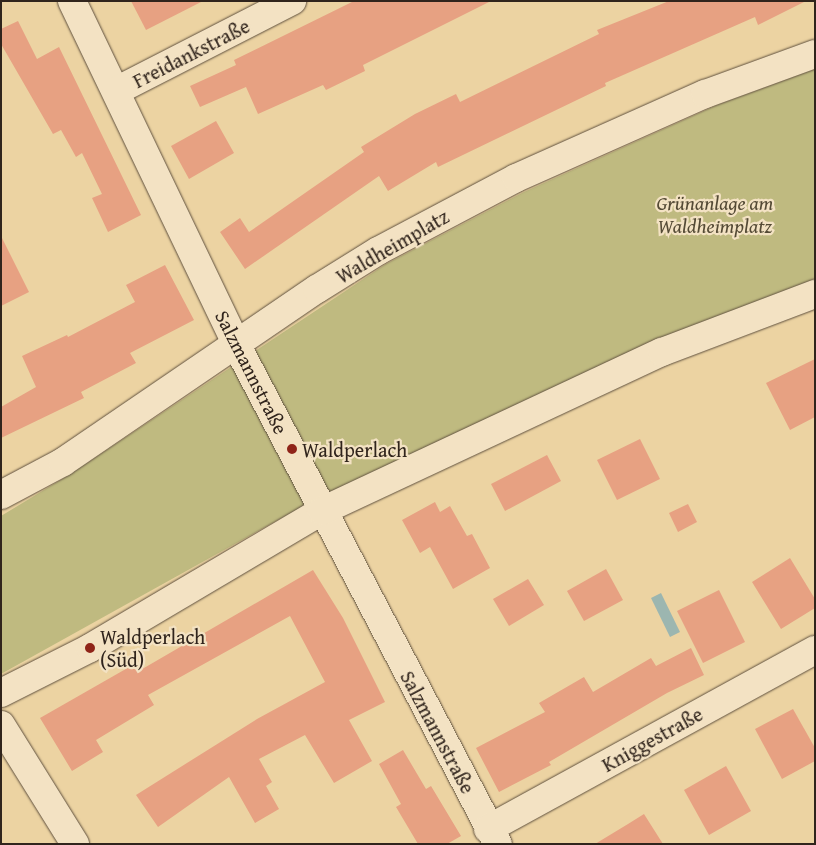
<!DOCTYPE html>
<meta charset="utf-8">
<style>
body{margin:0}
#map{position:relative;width:816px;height:845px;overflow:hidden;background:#ecd3a2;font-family:"Gentium Book Plus",serif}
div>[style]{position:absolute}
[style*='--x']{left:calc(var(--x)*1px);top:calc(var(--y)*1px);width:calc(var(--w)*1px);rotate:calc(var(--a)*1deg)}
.green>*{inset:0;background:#bfba80}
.water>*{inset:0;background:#9cb6b0}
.building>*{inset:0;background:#e7a182}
.roads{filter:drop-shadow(0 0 1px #5f503e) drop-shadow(0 0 1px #5f503e)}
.minor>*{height:28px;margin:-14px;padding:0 14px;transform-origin:14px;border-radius:14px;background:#f3e2c3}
.dots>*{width:14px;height:14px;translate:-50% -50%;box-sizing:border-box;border:2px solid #f3e2c3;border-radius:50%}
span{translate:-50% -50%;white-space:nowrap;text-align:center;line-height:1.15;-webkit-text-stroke:4.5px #f3e2c3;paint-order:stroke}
.street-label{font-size:20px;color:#30241c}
.park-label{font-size:20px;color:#544a35;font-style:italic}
.poi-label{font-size:20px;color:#30241c}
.left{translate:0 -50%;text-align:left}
.frame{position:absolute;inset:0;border:2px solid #30241c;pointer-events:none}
</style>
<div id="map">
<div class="green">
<div style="clip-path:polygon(815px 69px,815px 281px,287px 515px,1px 674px,1px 516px,72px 473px,386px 264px,524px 192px,717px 105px)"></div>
</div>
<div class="water">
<div style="clip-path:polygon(661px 593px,680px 632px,670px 637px,651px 598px)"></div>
</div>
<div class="building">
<div style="clip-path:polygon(131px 1px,203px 1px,146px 30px)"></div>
<div style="clip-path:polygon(354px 1px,491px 1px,363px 65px,365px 71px,326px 90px,323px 85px,258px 114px,246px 87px,200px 107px,190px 86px,236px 65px,234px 60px)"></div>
<div style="clip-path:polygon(669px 1px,806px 1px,758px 25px,755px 17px,605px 83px,606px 86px,438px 167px,436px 162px,388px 191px,379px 176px,245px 269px,220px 232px,240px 218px,249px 232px,364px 152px,361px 147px,415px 114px,456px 94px,460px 102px,599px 34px,597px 30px)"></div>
<div style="clip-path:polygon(18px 21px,37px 59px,59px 47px,141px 215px,108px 232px,92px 198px,102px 194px,82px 153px,76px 157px,61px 130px,53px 134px,1px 44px,1px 29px)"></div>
<div style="clip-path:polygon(216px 121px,234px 153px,189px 179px,171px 146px)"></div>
<div style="clip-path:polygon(1px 236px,29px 292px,1px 306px)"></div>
<div style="clip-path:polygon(165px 265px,194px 320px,130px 353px,136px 363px,81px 392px,84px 398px,1px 438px,1px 407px,36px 387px,22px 356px,67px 335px,68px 337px,135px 302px,126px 285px)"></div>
<div style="clip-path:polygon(815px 359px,815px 417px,790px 430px,766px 383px)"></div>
<div style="clip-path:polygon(640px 439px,660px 479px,617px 500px,597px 460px)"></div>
<div style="clip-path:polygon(547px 455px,561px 481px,505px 511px,491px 484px)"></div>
<div style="clip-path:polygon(435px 502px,440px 512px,450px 506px,467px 536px,472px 534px,490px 568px,453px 589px,430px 547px,420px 553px,402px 520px)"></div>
<div style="clip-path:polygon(688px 504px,697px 522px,678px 532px,669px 513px)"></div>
<div style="clip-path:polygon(790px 558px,815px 599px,815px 608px,781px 629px,752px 582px)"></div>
<div style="clip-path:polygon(606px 569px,623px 600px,584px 621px,567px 591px)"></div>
<div style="clip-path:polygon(313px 570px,343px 618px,385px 702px,349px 720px,372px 761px,334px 783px,305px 735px,259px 759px,272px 782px,266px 786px,279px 809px,255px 823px,229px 777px,158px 827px,136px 795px,257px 719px,325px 682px,290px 616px,148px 695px,154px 705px,96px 740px,103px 752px,72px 771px,40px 718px,131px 666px,141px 663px,144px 668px)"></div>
<div style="clip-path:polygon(528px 579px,544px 605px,509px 626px,493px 599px)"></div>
<div style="clip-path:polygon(719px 590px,745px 642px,703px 663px,677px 611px)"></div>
<div style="clip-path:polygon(691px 648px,704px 675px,667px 693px,549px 762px,551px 765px,499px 792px,476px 748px,545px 712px,539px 703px,584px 677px,593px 692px,651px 658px,656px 666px)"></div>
<div style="clip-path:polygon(793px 709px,815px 748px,815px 761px,782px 779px,755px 729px)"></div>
<div style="clip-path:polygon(403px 750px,426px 789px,431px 786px,461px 836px,447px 844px,418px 844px,396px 807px,401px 804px,379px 764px)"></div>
<div style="clip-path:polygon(726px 766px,751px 811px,709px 835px,684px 790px)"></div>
<div style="clip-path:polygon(644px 814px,663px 844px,595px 844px,628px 824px)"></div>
</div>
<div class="roads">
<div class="minor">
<div style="--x:72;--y:1;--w:380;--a:64.4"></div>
<div style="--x:236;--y:344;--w:564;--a:62.35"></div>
<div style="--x:116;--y:91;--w:198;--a:-27.1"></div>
<div style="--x:1;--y:495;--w:70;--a:-28"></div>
<div style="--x:63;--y:462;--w:307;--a:-34.3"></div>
<div style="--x:317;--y:289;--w:72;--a:-31.9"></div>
<div style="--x:378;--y:251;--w:156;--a:-27.9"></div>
<div style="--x:516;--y:178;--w:207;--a:-24"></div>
<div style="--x:705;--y:94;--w:117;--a:-20"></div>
<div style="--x:1;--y:693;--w:100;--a:-26.8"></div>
<div style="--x:90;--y:648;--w:269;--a:-30.6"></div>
<div style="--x:322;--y:511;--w:375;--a:-25.1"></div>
<div style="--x:662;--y:352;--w:164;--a:-20.8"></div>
<div style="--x:1;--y:725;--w:140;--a:58.1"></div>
<div style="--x:488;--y:829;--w:373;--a:-28.7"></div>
</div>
</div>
<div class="dots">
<div style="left:292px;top:449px;background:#8f2418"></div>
<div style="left:90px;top:648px;background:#8f2418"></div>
</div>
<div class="street-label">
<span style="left:191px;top:53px;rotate:-27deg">Freidankstraße</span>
<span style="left:392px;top:246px;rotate:-30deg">Waldheimplatz</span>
<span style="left:252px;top:372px;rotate:63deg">Salzmannstraße</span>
<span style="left:438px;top:732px;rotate:62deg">Salzmannstraße</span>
<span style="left:652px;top:739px;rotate:-29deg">Kniggestraße</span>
</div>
<div class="park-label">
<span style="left:715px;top:214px">Grünanlage am<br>Waldheimplatz</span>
</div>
<div class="poi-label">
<span class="left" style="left:302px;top:449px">Waldperlach</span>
<span class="left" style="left:100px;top:648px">Waldperlach<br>(Süd)</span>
</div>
<div class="frame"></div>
</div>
